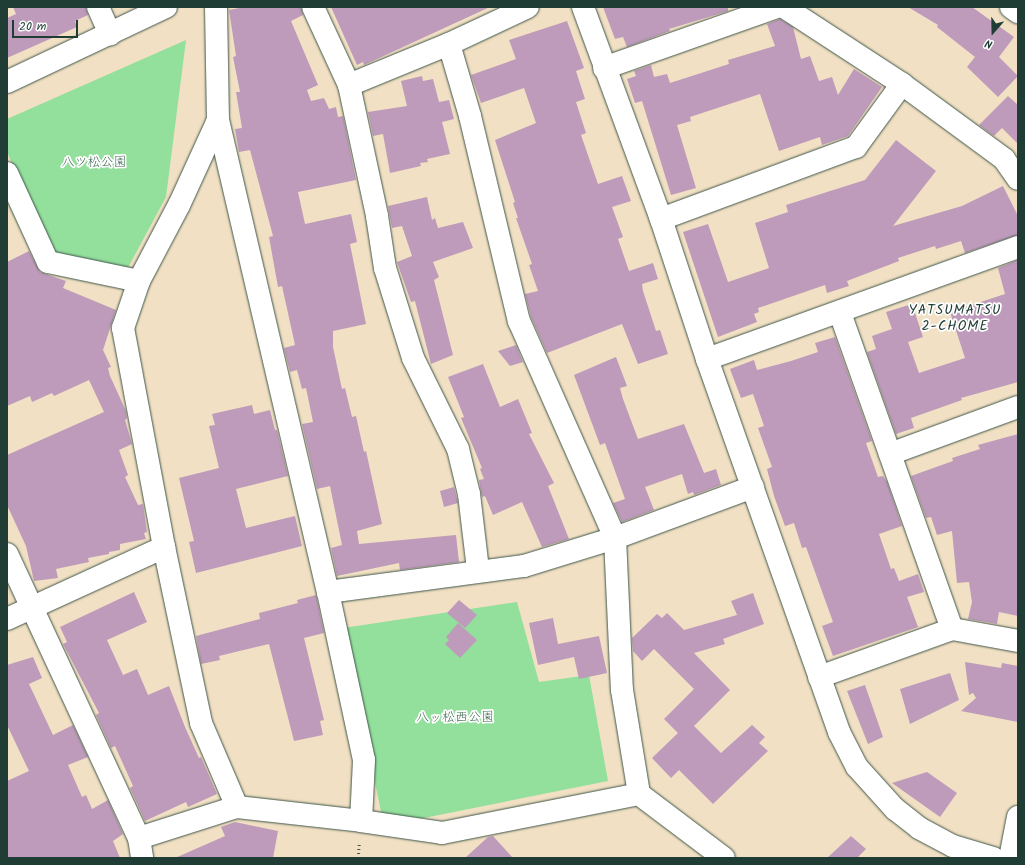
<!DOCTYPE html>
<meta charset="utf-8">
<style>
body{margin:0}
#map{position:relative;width:1025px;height:865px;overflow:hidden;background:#f1e0c3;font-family:Kalam,"Klee One",sans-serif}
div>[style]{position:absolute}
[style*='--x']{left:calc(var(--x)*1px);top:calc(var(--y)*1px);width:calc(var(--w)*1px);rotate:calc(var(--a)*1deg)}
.green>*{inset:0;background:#93df9c}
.building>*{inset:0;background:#be9bbb}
.path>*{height:2.5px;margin-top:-1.25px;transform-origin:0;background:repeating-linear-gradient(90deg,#3e5549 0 1px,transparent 0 4px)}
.roads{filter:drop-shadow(0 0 1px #3e5549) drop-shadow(0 0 1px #3e5549)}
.minor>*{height:22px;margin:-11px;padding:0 11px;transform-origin:11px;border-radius:11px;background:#fff}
span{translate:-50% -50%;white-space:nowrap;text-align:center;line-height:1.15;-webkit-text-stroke:3.5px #fff;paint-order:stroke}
.park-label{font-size:13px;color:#3c664e}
.neighbourhood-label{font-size:14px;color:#1f3d34;letter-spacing:1px}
.frame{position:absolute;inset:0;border:8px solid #1f3d34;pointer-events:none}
.north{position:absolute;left:973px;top:12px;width:40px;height:40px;-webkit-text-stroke:3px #fff;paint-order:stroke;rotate:200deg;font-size:11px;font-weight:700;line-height:16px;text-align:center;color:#1f3d34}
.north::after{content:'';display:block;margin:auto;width:14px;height:18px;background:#1f3d34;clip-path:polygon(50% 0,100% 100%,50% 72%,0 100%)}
.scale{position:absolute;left:12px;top:20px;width:66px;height:18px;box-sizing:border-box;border:2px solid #1f3d34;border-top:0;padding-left:5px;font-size:12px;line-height:14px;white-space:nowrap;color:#1f3d34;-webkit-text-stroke:3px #fff;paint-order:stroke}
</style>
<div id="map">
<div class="green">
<div style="clip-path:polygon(186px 40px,166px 197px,123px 277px,58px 268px,7px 152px,7px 119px)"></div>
<div style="clip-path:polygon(517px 602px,539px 682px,589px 675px,608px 781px,384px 826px,343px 628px)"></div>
</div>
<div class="building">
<div style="clip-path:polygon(13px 7px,86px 7px,88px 15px,75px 21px,77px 27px,7px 58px,7px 18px,16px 14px)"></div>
<div style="clip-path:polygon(245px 7px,301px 7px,303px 15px,291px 21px,318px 85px,307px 90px,311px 101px,324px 98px,329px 109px,336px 107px,338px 117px,343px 116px,348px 140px,356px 180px,298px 192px,305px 224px,351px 214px,357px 242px,350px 244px,366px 324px,333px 331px,333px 347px,342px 389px,345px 388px,352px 417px,356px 416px,364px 452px,366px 451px,382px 524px,357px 531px,359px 544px,456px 535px,459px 562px,400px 570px,399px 563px,337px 576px,331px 548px,342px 545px,330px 486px,317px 489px,302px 424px,313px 422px,306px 388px,302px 389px,297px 370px,290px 372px,284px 348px,295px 345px,282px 286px,278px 287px,269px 237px,273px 236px,250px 150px,239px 152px,235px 129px,242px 128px,236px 92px,240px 92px,233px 57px,236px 56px,229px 10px)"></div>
<div style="clip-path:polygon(331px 7px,490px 7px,364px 65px,363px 62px,357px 65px)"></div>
<div style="clip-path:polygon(603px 7px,728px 7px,728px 11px,669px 29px,670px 31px,627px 47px,623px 37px,615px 39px)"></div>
<div style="clip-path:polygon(908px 7px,972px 7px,1014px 37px,999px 57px,1018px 76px,998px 97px,967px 67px,975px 57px,937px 27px,938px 25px)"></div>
<div style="clip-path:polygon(780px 19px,793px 27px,801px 59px,810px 56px,819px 81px,832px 77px,838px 95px,854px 69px,882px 87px,848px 136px,822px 145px,820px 137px,779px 151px,760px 94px,690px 117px,691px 121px,677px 125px,696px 188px,671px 195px,642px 101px,635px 103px,627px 79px,636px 76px,634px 71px,651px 65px,654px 77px,667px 74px,670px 83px,729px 64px,728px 60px,775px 46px,767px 24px)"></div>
<div style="clip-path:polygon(567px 21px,584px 68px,576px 71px,585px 99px,576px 102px,586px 133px,581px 135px,598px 184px,622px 176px,631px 201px,612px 207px,623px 237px,618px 239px,629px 271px,653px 263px,658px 279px,642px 284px,643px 291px,656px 331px,660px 330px,668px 354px,638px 364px,622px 324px,547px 353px,531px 317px,525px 294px,538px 291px,529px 265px,532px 264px,516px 218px,518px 218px,513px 203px,515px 202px,495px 140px,536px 123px,524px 88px,481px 103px,471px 75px,516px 59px,509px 40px)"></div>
<div style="clip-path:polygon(422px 76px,423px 81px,433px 79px,439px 102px,449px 100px,454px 119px,442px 122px,450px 154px,427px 159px,428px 162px,420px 163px,421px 166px,390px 173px,383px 134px,373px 136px,368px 112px,407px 106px,401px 81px)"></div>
<div style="clip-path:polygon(1008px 96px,1018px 105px,1018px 144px,1002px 128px,994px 136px,979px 125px)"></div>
<div style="clip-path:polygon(896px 140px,936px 171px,893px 226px,962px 206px,1003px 186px,1018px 216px,1018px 235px,965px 253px,961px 241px,936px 249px,935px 246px,898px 258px,899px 261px,847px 281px,849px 286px,827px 293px,825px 285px,758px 308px,759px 312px,754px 314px,757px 322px,718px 337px,683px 232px,708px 224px,728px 282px,769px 268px,755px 223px,788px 212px,786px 205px,865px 180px)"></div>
<div style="clip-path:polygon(427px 197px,432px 220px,435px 218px,438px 228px,463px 222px,473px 248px,433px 262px,439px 277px,434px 280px,453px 355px,431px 364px,415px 301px,411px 302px,397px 262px,412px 256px,402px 226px,392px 228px,388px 206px)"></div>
<div style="clip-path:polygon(29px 251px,40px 272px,66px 281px,63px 288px,116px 310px,103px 350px,111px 367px,108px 368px,110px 376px,126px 411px,127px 418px,125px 420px,132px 444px,119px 450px,128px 475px,125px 477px,138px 505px,143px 504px,147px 532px,144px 533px,146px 539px,120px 544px,120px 550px,109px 552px,109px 554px,88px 558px,89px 562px,56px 569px,58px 578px,34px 581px,26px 546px,7px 505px,7px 455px,104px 412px,89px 380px,54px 396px,52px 393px,32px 402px,30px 396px,7px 406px,7px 262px)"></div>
<div style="clip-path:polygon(1018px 260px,1018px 382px,961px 398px,962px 400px,911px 418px,914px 428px,896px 434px,867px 352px,876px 349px,872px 336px,892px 329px,886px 312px,912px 304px,923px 337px,908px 342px,919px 373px,965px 358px,950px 312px,1005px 294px,998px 268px)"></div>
<div style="clip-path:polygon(835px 337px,872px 441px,866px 443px,878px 477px,883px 476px,887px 482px,902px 526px,879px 534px,891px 569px,894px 568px,899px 581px,918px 574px,924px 592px,907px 597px,918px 627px,833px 656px,822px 626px,833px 622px,806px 547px,802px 548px,794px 523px,785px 526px,774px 496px,767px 469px,772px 467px,758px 428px,764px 426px,753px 394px,741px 398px,730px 369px,754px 360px,757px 370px,791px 361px,818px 352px,815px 343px)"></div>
<div style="clip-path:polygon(516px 345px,523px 362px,510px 366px,498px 351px)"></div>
<div style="clip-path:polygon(616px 357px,627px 386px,620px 388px,623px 399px,638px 439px,684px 424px,704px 473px,716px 469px,721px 485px,694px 495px,693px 492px,688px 494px,682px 474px,645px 487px,654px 510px,622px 522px,613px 503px,625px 499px,605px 443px,600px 445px,574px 375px)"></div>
<div style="clip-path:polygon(483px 364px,500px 407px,518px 399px,532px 433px,529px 434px,554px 483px,548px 486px,569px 539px,542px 547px,522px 502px,493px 515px,485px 496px,482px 497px,479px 480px,484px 479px,480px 469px,482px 468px,461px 418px,464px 417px,448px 377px)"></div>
<div style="clip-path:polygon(252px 405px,254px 414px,270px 410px,275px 430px,277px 430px,288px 476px,236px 489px,246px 528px,295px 516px,302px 546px,196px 573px,189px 542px,194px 541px,179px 478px,219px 468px,209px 426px,215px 425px,212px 414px)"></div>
<div style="clip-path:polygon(1018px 434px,1018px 616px,999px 612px,997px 624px,968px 619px,972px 602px,969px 582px,957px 583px,952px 531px,937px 535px,931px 517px,926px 518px,911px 476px,953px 461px,952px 458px,980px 449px,978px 445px)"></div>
<div style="clip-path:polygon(454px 487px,458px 503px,444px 507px,440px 491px)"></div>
<div style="clip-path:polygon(134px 592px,147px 622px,107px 640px,123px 675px,137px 669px,148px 695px,169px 686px,185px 727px,199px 758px,201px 757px,217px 794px,188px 807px,186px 802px,145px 821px,130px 788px,133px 786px,115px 746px,111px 748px,96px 715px,99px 713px,63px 644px,67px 642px,60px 627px)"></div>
<div style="clip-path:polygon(753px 593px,764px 624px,723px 639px,725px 644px,694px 653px,730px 690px,694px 726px,721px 753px,752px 725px,765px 737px,759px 743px,768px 751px,713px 804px,679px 770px,671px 778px,652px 758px,678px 733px,664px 719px,694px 689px,654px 649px,642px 661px,633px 651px,632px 638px,657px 614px,662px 618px,667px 613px,684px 630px,737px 615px,731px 601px)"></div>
<div style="clip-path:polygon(316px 595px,324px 633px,304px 638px,324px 720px,320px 721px,323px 735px,294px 741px,269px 644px,219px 656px,220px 660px,201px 664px,196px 636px,260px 619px,259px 613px,298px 603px,297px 600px)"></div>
<div style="clip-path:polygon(459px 600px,477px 615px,465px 628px,447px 613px)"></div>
<div style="clip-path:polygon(553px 618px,558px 644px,599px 636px,607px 673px,579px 679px,574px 657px,538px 665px,529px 623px)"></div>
<div style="clip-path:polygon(458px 623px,477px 640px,460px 658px,445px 644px,449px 640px,446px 637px)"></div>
<div style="clip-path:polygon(33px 657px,42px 678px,29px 684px,53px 735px,73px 725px,88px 757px,68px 765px,82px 797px,86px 795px,92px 809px,108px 800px,123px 834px,113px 841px,120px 858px,7px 858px,7px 781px,29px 771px,7px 725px,7px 665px)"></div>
<div style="clip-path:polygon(965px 662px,1001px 668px,1002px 663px,1018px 666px,1018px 722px,961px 711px,976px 698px,973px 693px,969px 695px)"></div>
<div style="clip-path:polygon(950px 673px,959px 700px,910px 724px,900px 689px)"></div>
<div style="clip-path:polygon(865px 685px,883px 737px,868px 744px,847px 691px)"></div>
<div style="clip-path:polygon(927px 772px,957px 793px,940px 817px,892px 783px)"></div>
<div style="clip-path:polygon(235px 822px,278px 831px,273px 858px,175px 858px,225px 836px,221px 827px)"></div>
<div style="clip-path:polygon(493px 836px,513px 858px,465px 858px,488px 837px)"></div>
<div style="clip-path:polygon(851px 836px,866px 849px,857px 858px,827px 858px)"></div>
</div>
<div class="path">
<div style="--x:358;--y:858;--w:15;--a:-86"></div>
</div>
<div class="roads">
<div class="minor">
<div style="--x:98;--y:7;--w:30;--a:66"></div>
<div style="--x:216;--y:7;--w:113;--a:89"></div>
<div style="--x:218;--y:120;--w:485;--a:76.9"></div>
<div style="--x:328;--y:592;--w:172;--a:77.9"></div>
<div style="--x:364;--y:760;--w:61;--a:92.8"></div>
<div style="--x:313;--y:7;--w:86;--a:65.2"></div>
<div style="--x:349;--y:85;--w:134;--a:77.9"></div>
<div style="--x:377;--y:216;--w:53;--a:81.3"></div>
<div style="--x:385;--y:268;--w:94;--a:72.7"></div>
<div style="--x:413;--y:358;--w:102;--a:63.7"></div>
<div style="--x:458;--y:449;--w:46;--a:76.3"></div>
<div style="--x:469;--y:494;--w:77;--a:83.2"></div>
<div style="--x:583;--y:7;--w:226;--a:69.8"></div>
<div style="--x:661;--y:219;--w:147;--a:71.8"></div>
<div style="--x:707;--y:359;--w:396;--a:70.5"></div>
<div style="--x:839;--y:732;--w:39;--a:63"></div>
<div style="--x:857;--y:767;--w:57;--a:47.9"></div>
<div style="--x:895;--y:809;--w:31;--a:38"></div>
<div style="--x:919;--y:828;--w:38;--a:28"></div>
<div style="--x:953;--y:846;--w:42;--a:16.7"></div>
<div style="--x:784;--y:7;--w:141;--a:33.1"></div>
<div style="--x:902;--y:84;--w:127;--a:36.3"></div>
<div style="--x:1004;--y:159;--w:24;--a:55"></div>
<div style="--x:1011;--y:7;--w:9;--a:36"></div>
<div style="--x:449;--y:44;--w:75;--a:73.7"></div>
<div style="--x:470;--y:116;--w:211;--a:76.6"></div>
<div style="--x:519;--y:321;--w:237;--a:66.1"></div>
<div style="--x:615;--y:538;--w:152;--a:87.4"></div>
<div style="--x:622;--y:690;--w:105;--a:80.7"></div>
<div style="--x:639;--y:794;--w:106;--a:37"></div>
<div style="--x:604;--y:68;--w:183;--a:-19.4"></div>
<div style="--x:7;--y:82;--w:176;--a:-25.3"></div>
<div style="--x:349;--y:85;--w:108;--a:-22.3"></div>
<div style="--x:449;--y:44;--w:87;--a:-25.1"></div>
<div style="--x:218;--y:120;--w:94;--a:114.6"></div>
<div style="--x:179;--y:205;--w:86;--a:117.8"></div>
<div style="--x:139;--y:281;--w:50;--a:108.8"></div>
<div style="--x:123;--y:328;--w:223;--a:79.4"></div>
<div style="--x:164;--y:547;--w:180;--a:78.1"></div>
<div style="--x:201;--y:723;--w:91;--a:66.8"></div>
<div style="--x:7;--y:173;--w:98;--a:65.3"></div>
<div style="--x:48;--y:262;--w:93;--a:11.8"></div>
<div style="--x:661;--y:219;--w:208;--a:-20.3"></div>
<div style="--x:856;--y:147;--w:78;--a:-53.9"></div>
<div style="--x:840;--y:313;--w:335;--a:70.5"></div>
<div style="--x:707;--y:359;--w:331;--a:-19.8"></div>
<div style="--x:890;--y:454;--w:136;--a:-20.2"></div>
<div style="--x:7;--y:554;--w:313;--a:65.1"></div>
<div style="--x:139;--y:838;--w:20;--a:81"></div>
<div style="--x:328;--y:592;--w:198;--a:-7.6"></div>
<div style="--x:524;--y:566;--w:95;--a:-17.1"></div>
<div style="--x:615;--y:538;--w:147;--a:-20.3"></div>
<div style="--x:7;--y:619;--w:173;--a:-24.6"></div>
<div style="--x:819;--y:677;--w:141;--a:-19.8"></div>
<div style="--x:952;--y:629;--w:67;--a:10.3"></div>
<div style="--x:139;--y:838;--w:103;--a:-17.6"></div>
<div style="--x:237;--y:807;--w:125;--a:6.4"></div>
<div style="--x:361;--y:821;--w:82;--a:8.4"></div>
<div style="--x:442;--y:833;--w:201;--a:-11.2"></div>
<div style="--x:1010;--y:858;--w:42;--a:-79"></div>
</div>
</div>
<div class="park-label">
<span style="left:94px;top:163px">八ツ松公園</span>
<span style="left:455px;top:718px">八ッ松西公園</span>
</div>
<div class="neighbourhood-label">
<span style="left:955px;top:318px">YATSUMATSU<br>2-CHOME</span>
</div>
<div class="frame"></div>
<div class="north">N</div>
<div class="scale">20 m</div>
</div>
